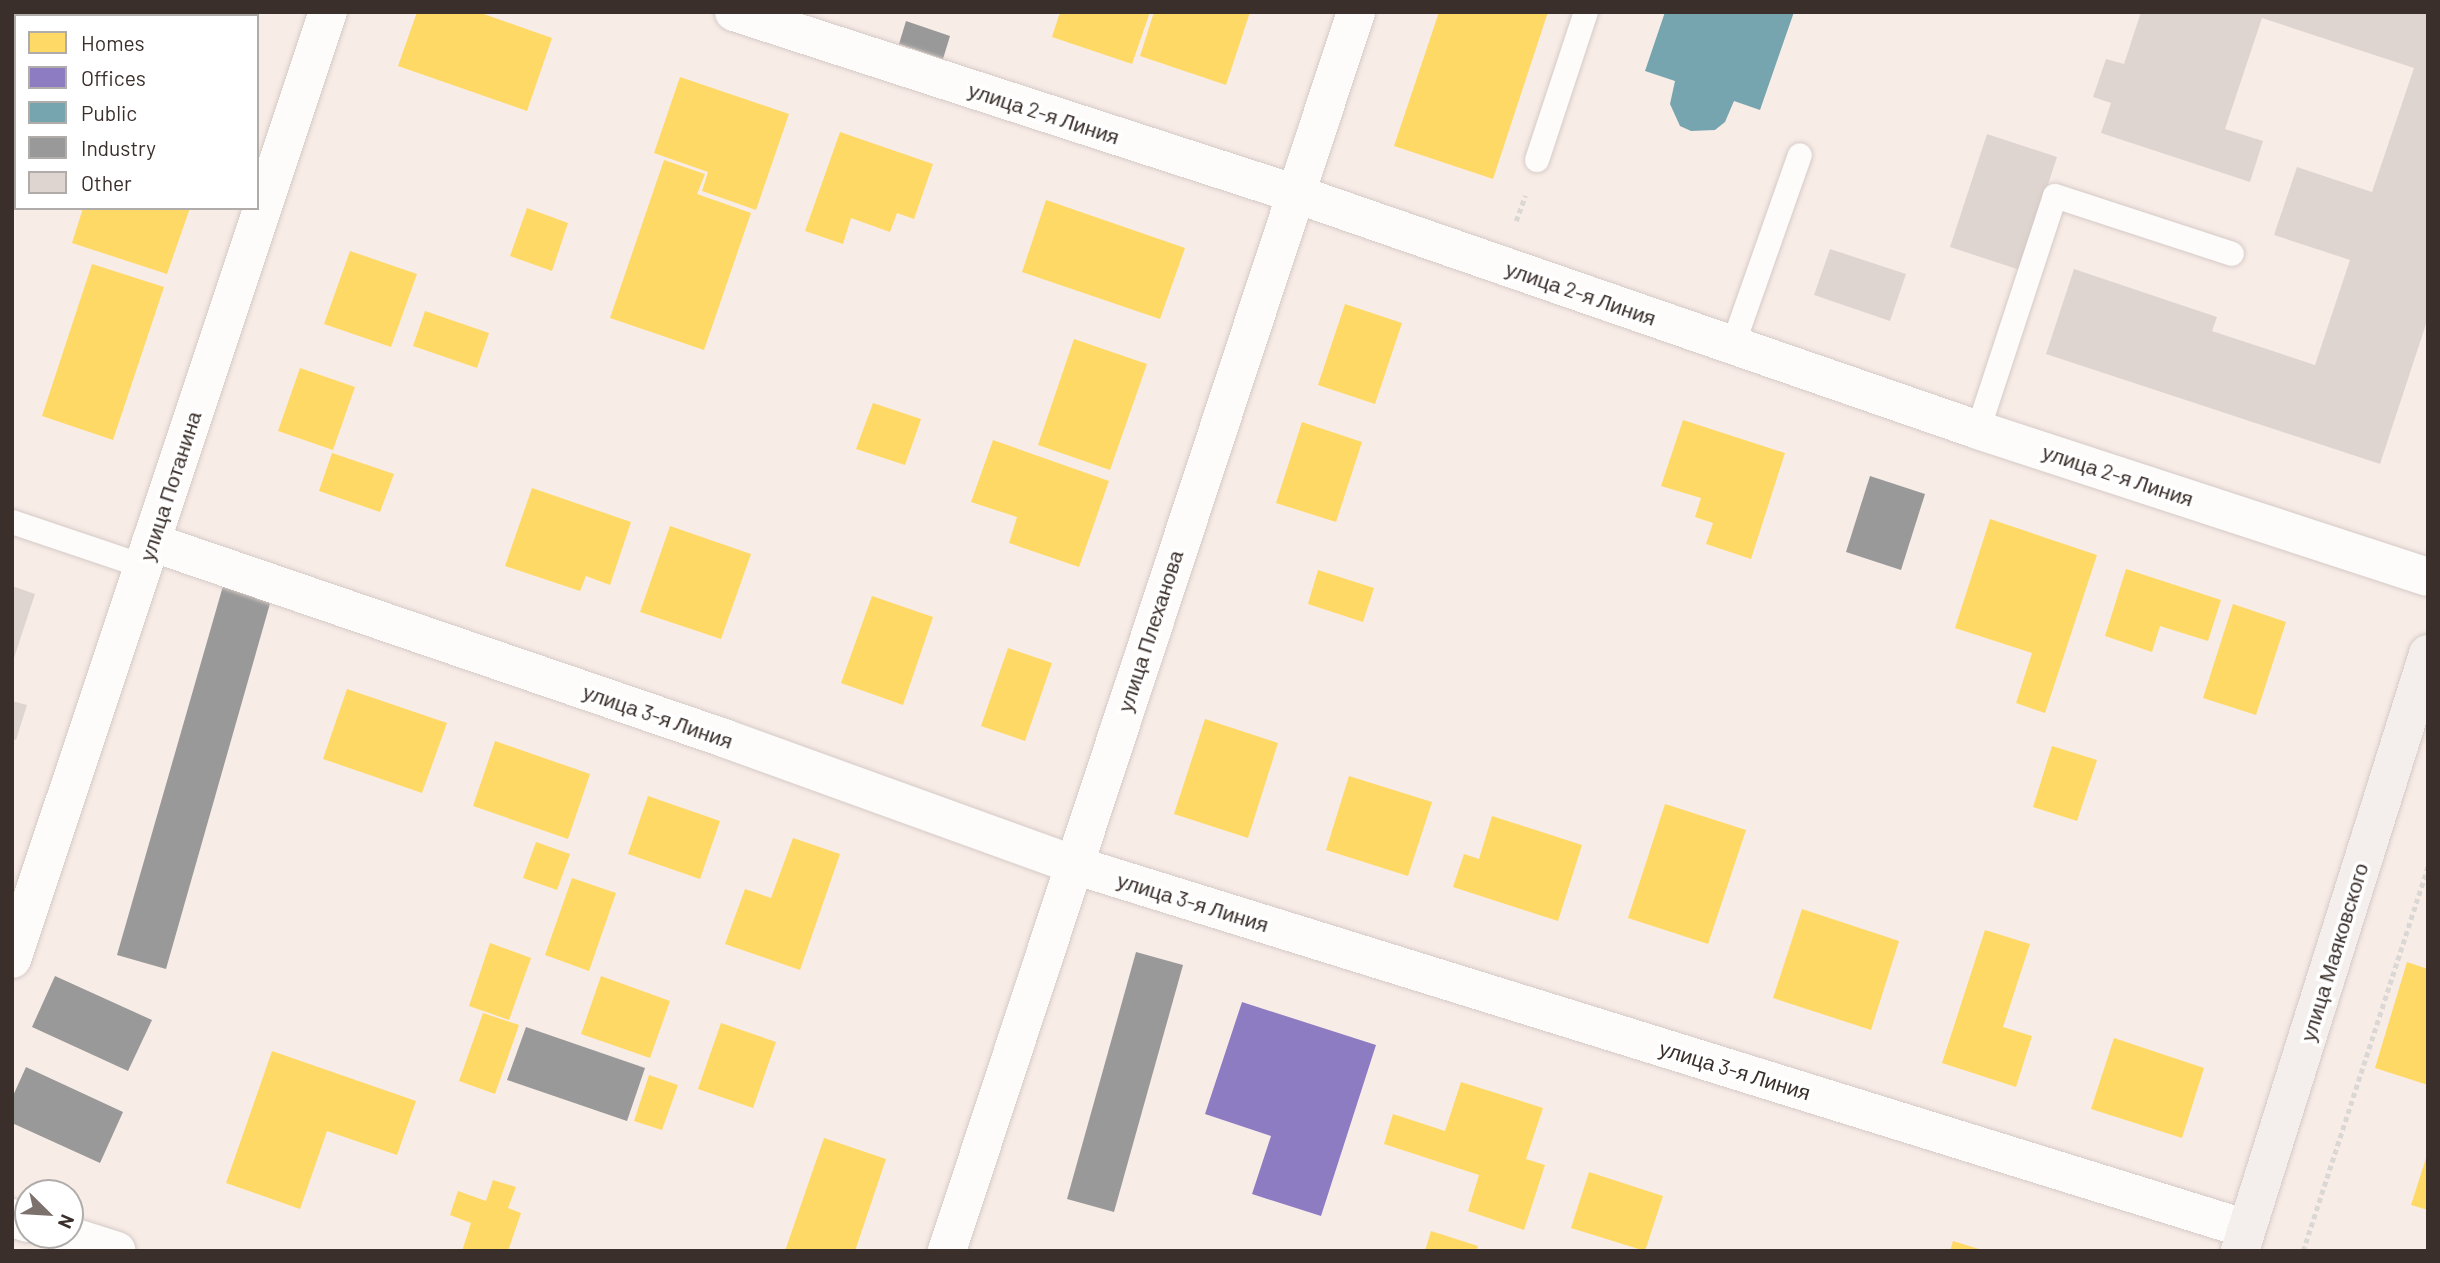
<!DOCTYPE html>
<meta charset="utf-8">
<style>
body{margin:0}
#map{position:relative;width:2440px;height:1263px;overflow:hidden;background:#f8ece7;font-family:Barlow,sans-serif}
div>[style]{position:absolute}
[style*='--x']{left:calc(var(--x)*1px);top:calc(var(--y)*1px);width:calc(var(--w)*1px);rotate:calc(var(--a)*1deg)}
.homes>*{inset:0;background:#ffd966}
.offices>*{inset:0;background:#8e7cc3}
.public>*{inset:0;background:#76a5af}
.industry>*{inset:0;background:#999}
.building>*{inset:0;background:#dfd5d0}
.path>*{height:4.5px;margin-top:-2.25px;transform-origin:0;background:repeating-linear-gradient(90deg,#dbd7d5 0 5px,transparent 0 8.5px)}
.roads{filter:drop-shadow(0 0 2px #d5cac6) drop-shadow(0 0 2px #d5cac6)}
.lane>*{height:24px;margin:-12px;padding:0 12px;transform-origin:12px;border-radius:12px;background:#fefcfb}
.street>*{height:38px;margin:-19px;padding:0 19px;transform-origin:19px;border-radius:19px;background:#fefcfb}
.secondary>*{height:38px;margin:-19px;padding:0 19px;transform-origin:19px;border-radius:19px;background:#f4efec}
span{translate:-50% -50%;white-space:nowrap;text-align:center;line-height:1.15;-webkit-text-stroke:7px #fff;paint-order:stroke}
.street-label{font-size:21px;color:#3a2f2b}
.frame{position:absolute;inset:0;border:14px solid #3a2f2b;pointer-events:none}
.legend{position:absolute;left:14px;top:14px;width:245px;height:196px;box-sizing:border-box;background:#fff;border:2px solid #b0acaa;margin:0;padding:9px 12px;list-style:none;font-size:21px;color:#3a2f2b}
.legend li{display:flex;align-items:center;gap:14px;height:35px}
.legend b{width:35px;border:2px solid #b0acaa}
.north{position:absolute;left:14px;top:1179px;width:70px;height:70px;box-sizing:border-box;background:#fff;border:2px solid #b0acaa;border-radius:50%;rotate:114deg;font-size:19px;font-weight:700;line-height:28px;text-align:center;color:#3a2f2b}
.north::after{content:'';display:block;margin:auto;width:24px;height:32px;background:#7c716d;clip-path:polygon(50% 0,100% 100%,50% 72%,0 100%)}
</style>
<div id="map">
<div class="homes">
<div style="clip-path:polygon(82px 12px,80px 16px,34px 13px,34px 12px)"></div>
<div style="clip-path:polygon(197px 12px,251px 12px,196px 16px)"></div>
<div style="clip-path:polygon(417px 12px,478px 12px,552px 38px,527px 111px,398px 66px)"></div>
<div style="clip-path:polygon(1060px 12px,1150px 12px,1132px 64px,1052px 37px)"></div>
<div style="clip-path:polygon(1154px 12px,1250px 12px,1226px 85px,1140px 56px)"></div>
<div style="clip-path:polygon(1439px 12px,1548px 12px,1493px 179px,1394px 146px)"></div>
<div style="clip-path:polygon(680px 77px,789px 114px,756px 210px,702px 191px,708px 172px,654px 153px)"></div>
<div style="clip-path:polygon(12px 96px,16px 98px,16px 130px,12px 129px)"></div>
<div style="clip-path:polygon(840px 132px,933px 164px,914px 219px,897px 213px,890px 232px,851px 218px,843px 244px,805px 231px)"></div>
<div style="clip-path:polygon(664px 160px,705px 174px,697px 194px,751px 213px,704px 350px,610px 318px)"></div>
<div style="clip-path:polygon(1046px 200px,1185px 248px,1160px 319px,1022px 272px)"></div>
<div style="clip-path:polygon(83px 208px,190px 208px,167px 274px,72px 243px)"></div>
<div style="clip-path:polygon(527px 208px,568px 223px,552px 271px,510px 256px)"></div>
<div style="clip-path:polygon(350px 251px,417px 274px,391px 347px,324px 324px)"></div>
<div style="clip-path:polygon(92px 264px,164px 287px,113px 440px,42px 416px)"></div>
<div style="clip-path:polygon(1345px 304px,1402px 323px,1375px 404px,1318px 385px)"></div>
<div style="clip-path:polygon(425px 311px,489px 333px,477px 368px,413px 346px)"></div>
<div style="clip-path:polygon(1074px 339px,1147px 364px,1110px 470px,1038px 445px)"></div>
<div style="clip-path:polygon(300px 368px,355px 387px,333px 450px,278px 431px)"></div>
<div style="clip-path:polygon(873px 403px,921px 419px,905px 465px,856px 449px)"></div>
<div style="clip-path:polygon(1683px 420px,1785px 453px,1751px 559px,1706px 544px,1713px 523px,1695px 517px,1701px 498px,1661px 486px)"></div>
<div style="clip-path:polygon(1302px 422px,1362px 442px,1336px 522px,1276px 503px)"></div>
<div style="clip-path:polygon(993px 440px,1109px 481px,1079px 567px,1009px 543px,1017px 517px,971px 502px)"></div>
<div style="clip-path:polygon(332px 453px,394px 474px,380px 512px,319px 491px)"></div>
<div style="clip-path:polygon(532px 488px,631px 522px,610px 585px,586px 576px,580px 591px,505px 566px)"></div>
<div style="clip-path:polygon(1990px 519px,2097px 555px,2045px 713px,2016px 703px,2032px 653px,1955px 628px)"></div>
<div style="clip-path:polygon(670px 526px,751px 554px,721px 639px,640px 612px)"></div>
<div style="clip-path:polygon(2126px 569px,2221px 600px,2208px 641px,2160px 626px,2152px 652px,2105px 636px)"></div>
<div style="clip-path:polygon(1318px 570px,1374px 588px,1363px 622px,1308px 604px)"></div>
<div style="clip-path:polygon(872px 596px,933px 617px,903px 705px,841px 683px)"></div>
<div style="clip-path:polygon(2233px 604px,2286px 622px,2256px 715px,2203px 698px)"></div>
<div style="clip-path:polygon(1008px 648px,1052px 663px,1025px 741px,981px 726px)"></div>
<div style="clip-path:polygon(347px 689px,447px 723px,422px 793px,323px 759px)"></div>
<div style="clip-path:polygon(1205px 719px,1278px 743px,1248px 838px,1174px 814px)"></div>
<div style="clip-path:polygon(495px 741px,590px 774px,568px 839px,473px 806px)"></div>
<div style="clip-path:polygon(2052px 746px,2097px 760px,2077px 821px,2033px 807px)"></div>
<div style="clip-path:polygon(1349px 776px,1432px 802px,1408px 876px,1326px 850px)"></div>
<div style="clip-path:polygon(648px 796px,720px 821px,700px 879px,628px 854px)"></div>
<div style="clip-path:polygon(1665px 804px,1746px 830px,1708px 944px,1628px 918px)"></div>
<div style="clip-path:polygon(1492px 816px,1582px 845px,1558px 921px,1453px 887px,1464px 854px,1479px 859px)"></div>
<div style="clip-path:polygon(793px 838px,840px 854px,800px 970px,725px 944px,745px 889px,771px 898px)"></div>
<div style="clip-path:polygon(536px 842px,570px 854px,557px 890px,523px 878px)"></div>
<div style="clip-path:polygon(572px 878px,616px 893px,589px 971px,545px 955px)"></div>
<div style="clip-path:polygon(1802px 909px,1899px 941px,1871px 1030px,1773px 998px)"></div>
<div style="clip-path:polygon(1985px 930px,2030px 944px,2003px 1027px,2032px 1036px,2016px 1087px,1942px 1063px)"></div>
<div style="clip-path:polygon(490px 943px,531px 958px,509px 1020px,469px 1006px)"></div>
<div style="clip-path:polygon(2407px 962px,2428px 969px,2428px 1085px,2375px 1068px)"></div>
<div style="clip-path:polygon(601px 976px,670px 1001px,650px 1058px,581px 1034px)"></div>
<div style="clip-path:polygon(483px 1013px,519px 1025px,495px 1094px,459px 1081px)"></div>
<div style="clip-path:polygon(721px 1023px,776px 1042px,753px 1108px,698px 1089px)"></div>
<div style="clip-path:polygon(2114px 1038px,2204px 1068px,2182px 1138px,2091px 1109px)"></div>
<div style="clip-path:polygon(272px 1051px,416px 1101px,397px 1155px,327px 1131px,300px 1209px,226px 1183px)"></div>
<div style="clip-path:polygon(649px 1075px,678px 1085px,662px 1130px,634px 1121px)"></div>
<div style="clip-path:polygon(1461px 1082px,1543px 1108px,1526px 1159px,1545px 1165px,1524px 1230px,1468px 1211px,1479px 1175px,1384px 1144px,1393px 1114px,1445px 1131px)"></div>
<div style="clip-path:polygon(824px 1138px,886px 1159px,855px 1251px,785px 1251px)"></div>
<div style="clip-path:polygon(2427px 1155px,2428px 1155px,2428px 1210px,2411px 1205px)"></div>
<div style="clip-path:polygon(1589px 1172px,1663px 1196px,1645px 1251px,1571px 1228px)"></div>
<div style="clip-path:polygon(493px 1180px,516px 1187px,508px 1208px,521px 1213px,508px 1251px,462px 1251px,471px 1223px,450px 1215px,458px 1191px,486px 1201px)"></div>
<div style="clip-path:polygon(1431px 1231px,1478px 1246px,1476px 1251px,1425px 1251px)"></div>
<div style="clip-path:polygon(1953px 1241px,1982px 1250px,1982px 1251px,1950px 1251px)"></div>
</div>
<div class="offices">
<div style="clip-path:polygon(1242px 1002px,1376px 1045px,1321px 1216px,1252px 1194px,1271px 1136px,1205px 1114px)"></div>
</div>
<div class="public">
<div style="clip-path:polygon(1665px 12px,1794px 12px,1760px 110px,1734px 101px,1725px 122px,1715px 130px,1691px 131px,1680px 126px,1670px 104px,1675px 81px,1645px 71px)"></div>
</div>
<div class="industry">
<div style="clip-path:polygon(906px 21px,950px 36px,943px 59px,899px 44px)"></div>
<div style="clip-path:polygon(1870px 476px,1925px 494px,1901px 570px,1846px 552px)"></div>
<div style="clip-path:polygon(223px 586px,271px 600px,166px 969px,117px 955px)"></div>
<div style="clip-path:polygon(1136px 952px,1183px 965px,1114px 1212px,1067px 1199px)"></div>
<div style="clip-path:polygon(55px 976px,152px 1020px,128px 1071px,32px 1027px)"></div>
<div style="clip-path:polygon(526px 1027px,645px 1068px,627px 1121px,507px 1080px)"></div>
<div style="clip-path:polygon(26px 1067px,123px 1112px,100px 1163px,12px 1123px,12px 1098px)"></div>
</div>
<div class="building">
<div style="clip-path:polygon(2141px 12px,2428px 12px,2428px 318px,2380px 464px,2046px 354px,2074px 269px,2217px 317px,2212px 331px,2315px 365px,2350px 260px,2274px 235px,2297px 167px,2372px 192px,2414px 68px,2262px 18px,2225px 129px,2263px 141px,2250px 182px,2101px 133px,2111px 103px,2093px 97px,2106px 59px,2124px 64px)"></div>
<div style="clip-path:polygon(1987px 134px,2057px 157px,2020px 270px,1950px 247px)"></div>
<div style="clip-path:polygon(1830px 249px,1906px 274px,1890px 321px,1814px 295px)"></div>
<div style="clip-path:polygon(12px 586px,35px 594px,13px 661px,12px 661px)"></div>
<div style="clip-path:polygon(12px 701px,27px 705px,16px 740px,12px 739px)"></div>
</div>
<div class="path">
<div style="--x:1516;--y:221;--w:27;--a:-70"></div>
<div style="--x:2303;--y:1251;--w:404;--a:-72"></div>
</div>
<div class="roads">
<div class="lane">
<div style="--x:1537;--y:160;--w:156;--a:-71.7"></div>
<div style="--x:1733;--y:345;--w:201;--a:-70.6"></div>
<div style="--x:1978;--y:430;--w:246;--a:-71.8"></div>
<div style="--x:2055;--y:196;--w:186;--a:18.1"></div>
<div style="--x:12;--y:522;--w:138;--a:18.6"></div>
</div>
<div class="street">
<div style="--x:734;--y:12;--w:588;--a:17.94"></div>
<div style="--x:1293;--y:193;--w:725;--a:19.08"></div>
<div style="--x:1978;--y:430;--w:473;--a:18.1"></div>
<div style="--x:151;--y:542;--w:606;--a:18.88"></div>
<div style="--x:724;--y:738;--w:372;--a:19.9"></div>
<div style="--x:1074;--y:865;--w:1228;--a:17.24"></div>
<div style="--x:12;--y:959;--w:998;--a:-71.55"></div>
<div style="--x:12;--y:1218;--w:17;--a:17"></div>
<div style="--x:67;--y:1235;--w:52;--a:17.7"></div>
<div style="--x:947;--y:1251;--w:1305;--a:-71.73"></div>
</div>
<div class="secondary">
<div style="--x:2240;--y:1251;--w:626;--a:-72.52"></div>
</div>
</div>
<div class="street-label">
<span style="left:1044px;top:113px;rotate:18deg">улица 2-я Линия</span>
<span style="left:1581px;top:293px;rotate:19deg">улица 2-я Линия</span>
<span style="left:2118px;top:475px;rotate:18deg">улица 2-я Линия</span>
<span style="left:170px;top:486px;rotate:-72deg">улица Потанина</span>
<span style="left:1150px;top:631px;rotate:-72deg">улица Плеханова</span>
<span style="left:658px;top:716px;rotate:19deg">улица 3-я Линия</span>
<span style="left:1193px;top:902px;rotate:17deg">улица 3-я Линия</span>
<span style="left:2334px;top:952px;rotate:-73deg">улица Маяковского</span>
<span style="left:1735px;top:1070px;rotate:17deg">улица 3-я Линия</span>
</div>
<div class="frame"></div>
<ul class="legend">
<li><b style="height:19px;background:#ffd966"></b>Homes</li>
<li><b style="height:19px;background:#8e7cc3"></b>Offices</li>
<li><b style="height:19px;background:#76a5af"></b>Public</li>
<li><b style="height:19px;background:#999"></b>Industry</li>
<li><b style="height:19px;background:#dfd5d0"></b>Other</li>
</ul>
<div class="north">N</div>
</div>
